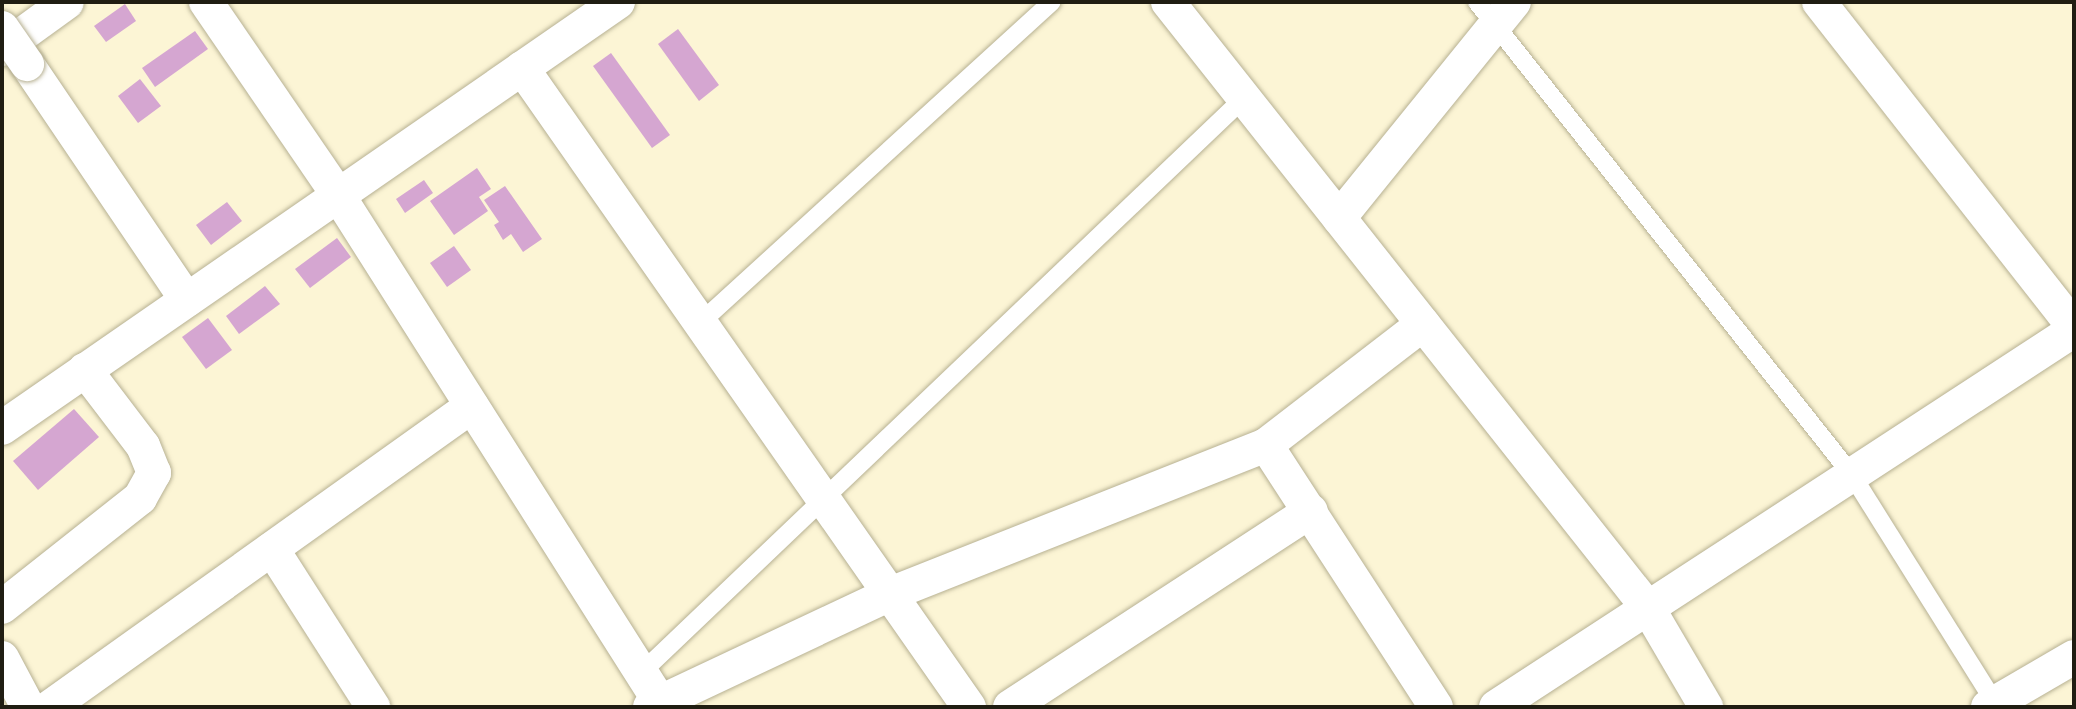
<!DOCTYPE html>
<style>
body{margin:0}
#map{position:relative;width:2076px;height:709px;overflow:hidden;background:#fcf5d5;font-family:Barlow,sans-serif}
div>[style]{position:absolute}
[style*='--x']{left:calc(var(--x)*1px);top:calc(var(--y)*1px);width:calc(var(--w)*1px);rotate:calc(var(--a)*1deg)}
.building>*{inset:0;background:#d5a6d1}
.roads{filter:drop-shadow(0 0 2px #b7b193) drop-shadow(0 0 2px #b7b193)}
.service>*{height:18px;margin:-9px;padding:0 9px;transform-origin:9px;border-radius:9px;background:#fff}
.minor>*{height:34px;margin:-17px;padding:0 17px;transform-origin:17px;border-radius:17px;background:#fff}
.bridges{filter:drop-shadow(0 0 2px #b7b193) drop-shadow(0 0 2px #b7b193)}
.minor-bridge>*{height:34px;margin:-17px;padding:0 17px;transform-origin:17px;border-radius:17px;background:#fff}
span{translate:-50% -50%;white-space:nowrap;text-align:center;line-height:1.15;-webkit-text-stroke:8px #fff;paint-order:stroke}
.frame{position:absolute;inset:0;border:4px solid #201d12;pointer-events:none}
</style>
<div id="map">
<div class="building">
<div style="clip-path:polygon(125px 4px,136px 21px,106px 42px,94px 26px)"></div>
<div style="clip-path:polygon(678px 29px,719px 85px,699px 101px,658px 44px)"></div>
<div style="clip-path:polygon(195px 31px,208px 49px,155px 87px,142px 68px)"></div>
<div style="clip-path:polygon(611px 53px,670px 135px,652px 148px,593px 66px)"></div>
<div style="clip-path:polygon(140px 79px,161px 106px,138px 123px,118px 96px)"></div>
<div style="clip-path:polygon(477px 168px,491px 189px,479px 197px,488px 211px,454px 235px,430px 201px)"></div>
<div style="clip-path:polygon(424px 180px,433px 193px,405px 213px,396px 199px)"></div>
<div style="clip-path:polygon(505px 186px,542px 239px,523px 252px,511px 234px,503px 240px,494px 225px,499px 222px,484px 200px)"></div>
<div style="clip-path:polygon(227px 202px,242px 221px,211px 245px,196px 225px)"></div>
<div style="clip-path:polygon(337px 238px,351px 257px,310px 288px,295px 269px)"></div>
<div style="clip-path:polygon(454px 246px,471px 270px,447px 287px,430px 263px)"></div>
<div style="clip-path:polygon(265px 286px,280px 304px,239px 334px,226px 316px)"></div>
<div style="clip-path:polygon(208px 318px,232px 350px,206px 369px,182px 337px)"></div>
<div style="clip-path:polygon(74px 409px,99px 437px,38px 490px,13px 461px)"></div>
</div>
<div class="roads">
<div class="service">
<div style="--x:1477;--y:2;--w:604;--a:51.59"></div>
<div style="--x:1852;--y:475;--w:269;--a:57.9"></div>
<div style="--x:700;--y:323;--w:476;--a:-42.4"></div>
<div style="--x:641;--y:673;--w:833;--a:-43.64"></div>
</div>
<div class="minor">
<div style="--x:206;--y:2;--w:234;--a:55.6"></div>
<div style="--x:338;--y:195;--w:606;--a:57.59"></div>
<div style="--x:1168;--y:2;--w:773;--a:51.62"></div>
<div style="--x:1648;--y:608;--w:115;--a:59.6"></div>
<div style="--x:1819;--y:2;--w:413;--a:51.9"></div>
<div style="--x:2;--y:49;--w:80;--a:-35.9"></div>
<div style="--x:27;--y:64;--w:285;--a:55.9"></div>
<div style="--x:522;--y:68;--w:780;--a:55.03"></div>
<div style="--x:1339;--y:218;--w:278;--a:-51"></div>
<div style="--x:2;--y:428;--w:749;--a:-34.67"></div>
<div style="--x:1266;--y:445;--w:312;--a:57"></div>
<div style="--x:272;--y:549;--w:188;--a:57.4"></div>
<div style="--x:2;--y:607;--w:176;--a:-38.3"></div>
<div style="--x:140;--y:498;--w:29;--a:-61"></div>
<div style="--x:154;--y:473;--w:29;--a:-112"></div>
<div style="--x:143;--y:446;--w:96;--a:-127.3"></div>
<div style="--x:2;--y:658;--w:55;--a:62"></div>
<div style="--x:50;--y:707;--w:518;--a:-35.5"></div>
<div style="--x:650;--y:707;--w:265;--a:-25.2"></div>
<div style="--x:890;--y:594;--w:404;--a:-21.6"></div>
<div style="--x:1266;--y:445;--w:198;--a:-37.6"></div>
<div style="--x:1010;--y:707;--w:359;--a:-33.1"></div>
<div style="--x:1496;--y:707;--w:690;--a:-33.11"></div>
<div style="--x:1988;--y:707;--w:99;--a:-30.2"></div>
</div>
</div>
<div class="bridges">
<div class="minor-bridge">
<div style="--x:2;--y:28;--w:44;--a:55.2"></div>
</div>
</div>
<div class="frame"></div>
</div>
